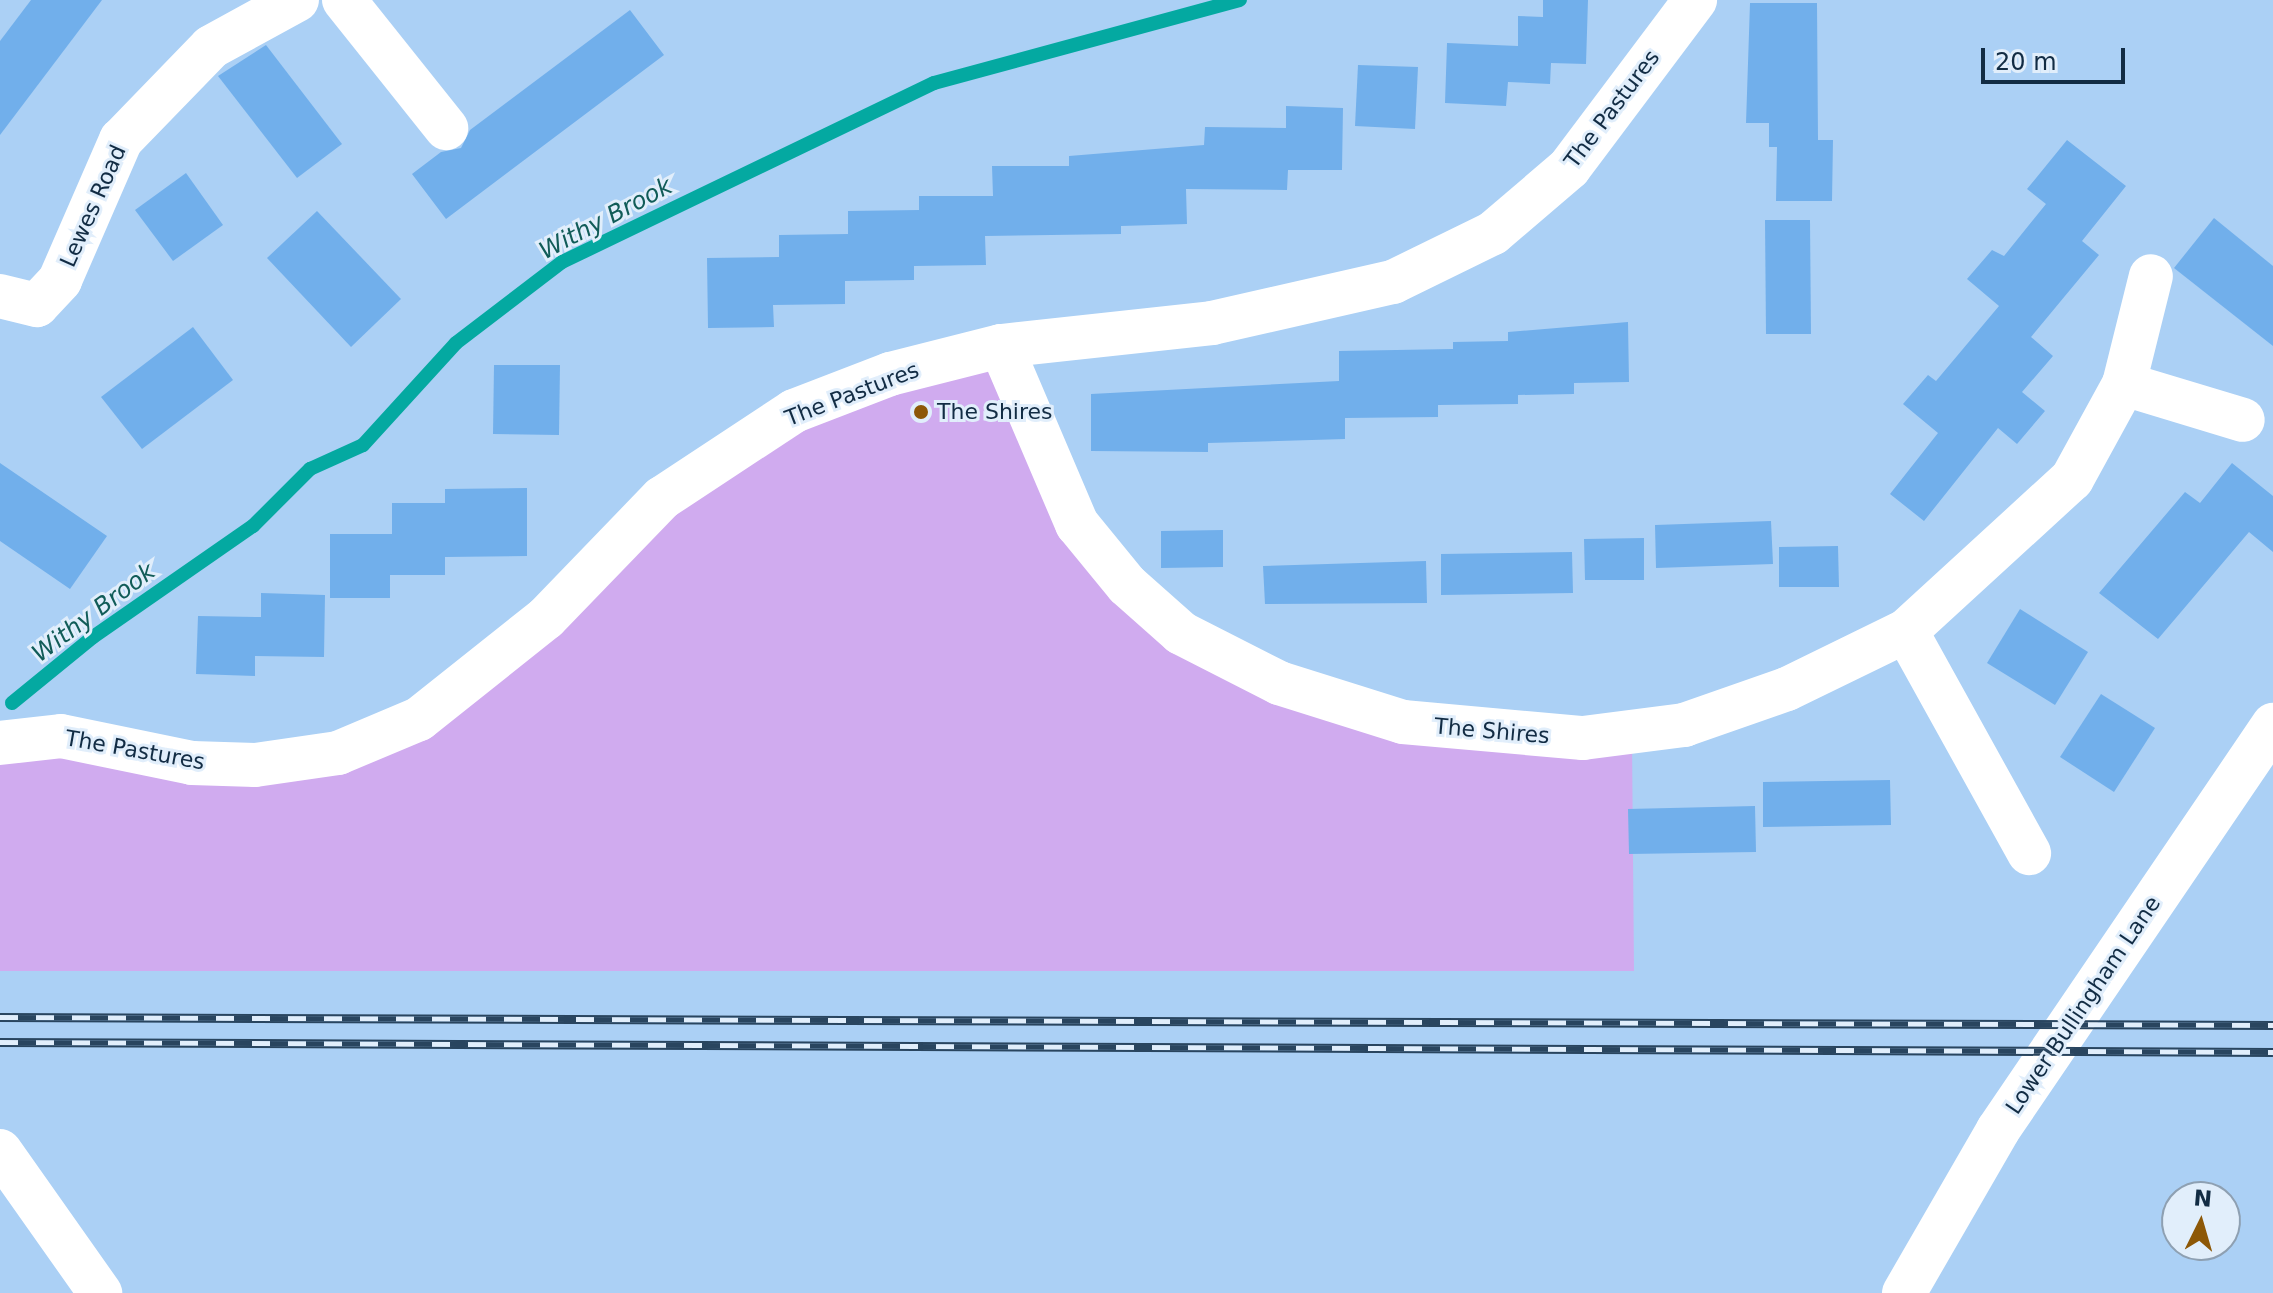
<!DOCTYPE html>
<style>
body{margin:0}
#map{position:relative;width:2273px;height:1293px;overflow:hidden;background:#abd0f5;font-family:"DejaVu Sans",sans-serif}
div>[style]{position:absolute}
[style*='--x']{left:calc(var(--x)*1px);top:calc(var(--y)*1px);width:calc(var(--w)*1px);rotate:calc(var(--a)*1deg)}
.green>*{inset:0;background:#d0abef}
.stream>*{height:14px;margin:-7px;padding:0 7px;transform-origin:7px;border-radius:7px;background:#04a9a1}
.building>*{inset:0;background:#71afeb}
.minor>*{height:44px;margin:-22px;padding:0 22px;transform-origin:22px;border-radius:22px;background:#fff}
.tertiary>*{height:44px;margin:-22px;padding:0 22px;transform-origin:22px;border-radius:22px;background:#fff}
.rail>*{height:9px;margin-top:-4.5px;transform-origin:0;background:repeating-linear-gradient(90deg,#e1eefb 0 18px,#29455f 0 36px);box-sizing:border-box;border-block:2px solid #29455f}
.dots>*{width:22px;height:22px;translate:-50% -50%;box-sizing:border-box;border:4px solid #e1eefb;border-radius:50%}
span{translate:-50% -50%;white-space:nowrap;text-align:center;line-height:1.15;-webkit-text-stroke:6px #e1eefb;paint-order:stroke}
.street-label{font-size:22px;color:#122c44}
.poi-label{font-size:22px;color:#122c44}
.left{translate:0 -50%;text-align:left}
.water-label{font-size:24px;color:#115c58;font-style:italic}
.north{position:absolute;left:2161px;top:1181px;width:80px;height:80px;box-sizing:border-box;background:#e1eefb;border:2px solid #8ea0b2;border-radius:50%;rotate:5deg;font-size:22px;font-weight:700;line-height:32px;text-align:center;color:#122c44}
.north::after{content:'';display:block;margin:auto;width:28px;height:36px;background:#8d5807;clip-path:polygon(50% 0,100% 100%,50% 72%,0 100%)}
.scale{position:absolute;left:1981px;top:48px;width:144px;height:36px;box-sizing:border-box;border:4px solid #122c44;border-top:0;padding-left:10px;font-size:24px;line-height:28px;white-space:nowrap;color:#122c44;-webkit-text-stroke:6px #e1eefb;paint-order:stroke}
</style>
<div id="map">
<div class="green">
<div style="clip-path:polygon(1009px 349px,1086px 529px,1181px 633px,1381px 719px,1632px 738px,1634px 971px,0 971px,0 759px,71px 743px,350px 760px,662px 498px,802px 414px)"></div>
</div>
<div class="stream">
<div style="--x:12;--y:703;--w:104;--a:-39.2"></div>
<div style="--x:93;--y:637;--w:195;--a:-34.8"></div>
<div style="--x:253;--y:526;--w:81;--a:-45"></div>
<div style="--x:310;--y:469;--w:58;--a:-24.4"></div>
<div style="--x:363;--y:445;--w:138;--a:-47.6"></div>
<div style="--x:456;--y:343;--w:133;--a:-37.4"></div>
<div style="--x:562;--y:262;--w:413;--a:-25.7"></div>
<div style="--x:934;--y:83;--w:317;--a:-15.2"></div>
</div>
<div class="building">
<div style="clip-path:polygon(31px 0,102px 0,0 135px,0 41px)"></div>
<div style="clip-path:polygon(1543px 0,1588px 0,1586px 64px,1551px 63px,1550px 84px,1508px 82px,1506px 106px,1445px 103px,1447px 43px,1518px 46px,1518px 16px,1543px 17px)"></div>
<div style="clip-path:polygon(1750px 3px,1817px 3px,1818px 140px,1833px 140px,1832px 201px,1776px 201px,1777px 147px,1769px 147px,1769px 123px,1746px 123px)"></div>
<div style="clip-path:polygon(630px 10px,664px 55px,446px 219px,412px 174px,441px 152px,461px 148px,470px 130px)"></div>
<div style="clip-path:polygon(266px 45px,342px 144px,297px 178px,218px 76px)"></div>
<div style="clip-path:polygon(1358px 65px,1418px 67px,1415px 129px,1355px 126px)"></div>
<div style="clip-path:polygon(1286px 106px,1343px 108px,1342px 170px,1288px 170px,1287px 190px,1186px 189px,1187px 224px,1121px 226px,1121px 234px,985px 236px,986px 265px,914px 266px,914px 280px,845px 281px,845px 304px,773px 305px,774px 327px,708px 328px,707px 258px,779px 257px,779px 235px,848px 234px,848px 211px,919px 210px,919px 196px,993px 196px,992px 166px,1069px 166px,1069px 156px,1204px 145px,1205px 127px,1286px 128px)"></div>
<div style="clip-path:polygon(2067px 140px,2126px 186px,2082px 241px,2099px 255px,2031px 337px,2053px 356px,2022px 392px,2045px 411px,2017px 444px,1998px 428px,1924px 521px,1890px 494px,1938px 433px,1903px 404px,1928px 375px,1936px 381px,1999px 306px,1967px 279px,1992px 250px,2004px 256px,2046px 204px,2027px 189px)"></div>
<div style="clip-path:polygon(186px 173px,223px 225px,173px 261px,135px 210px)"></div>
<div style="clip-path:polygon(317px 211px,401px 299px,351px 347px,267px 258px)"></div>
<div style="clip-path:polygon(2214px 218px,2273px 266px,2273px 346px,2174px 268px)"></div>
<div style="clip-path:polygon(1765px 220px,1810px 220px,1811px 334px,1766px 334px)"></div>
<div style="clip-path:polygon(1628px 322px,1629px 382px,1574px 383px,1574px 394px,1518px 395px,1518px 404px,1438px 405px,1438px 417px,1345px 418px,1345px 439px,1208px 443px,1208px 452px,1091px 451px,1091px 394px,1339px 381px,1339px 351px,1453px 349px,1453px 342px,1508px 341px,1508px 332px)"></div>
<div style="clip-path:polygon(193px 327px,233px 380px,142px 449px,101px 397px)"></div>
<div style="clip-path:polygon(494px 365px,560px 365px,559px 435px,493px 434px)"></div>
<div style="clip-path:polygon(0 463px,107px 536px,70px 589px,0 541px)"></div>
<div style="clip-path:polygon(2232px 463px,2273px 496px,2273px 552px,2249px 532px,2158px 639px,2099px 593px,2185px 492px,2200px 503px)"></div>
<div style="clip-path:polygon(527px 488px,527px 556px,445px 557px,445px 575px,390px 575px,390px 598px,330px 598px,330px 534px,392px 534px,392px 503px,445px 503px,445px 489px)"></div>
<div style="clip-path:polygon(1771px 521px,1773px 564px,1656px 568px,1655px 525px)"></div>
<div style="clip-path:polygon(1223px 530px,1223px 567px,1161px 568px,1161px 531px)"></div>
<div style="clip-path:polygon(1644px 538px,1644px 580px,1585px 580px,1584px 539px)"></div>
<div style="clip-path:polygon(1838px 546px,1839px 587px,1779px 587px,1779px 547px)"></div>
<div style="clip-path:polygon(1572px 552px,1573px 593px,1441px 595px,1441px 554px)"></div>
<div style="clip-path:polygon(1426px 561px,1427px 603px,1265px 604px,1263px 566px)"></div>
<div style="clip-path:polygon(261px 593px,325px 595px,324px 657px,255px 656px,255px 676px,196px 674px,198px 616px,261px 617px)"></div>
<div style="clip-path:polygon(2020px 609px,2088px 652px,2055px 705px,1987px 663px)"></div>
<div style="clip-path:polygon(2101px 694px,2155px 728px,2114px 792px,2060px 757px)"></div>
<div style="clip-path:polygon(1890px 780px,1891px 825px,1763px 827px,1763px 782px)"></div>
<div style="clip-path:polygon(1755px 806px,1756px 852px,1629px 854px,1628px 809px)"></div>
</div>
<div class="minor">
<div style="--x:344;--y:0;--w:164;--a:51.4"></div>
<div style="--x:0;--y:296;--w:38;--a:14"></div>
<div style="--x:37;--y:305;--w:34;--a:-47"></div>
<div style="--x:60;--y:280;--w:153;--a:-66.5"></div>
<div style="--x:121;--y:140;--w:129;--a:-45.9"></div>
<div style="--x:211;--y:47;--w:98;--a:-28.7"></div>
<div style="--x:1001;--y:346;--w:194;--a:66.9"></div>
<div style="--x:1077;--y:524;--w:79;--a:50.7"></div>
<div style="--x:1127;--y:585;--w:72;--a:41.6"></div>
<div style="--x:1181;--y:633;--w:110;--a:27"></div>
<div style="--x:1279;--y:683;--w:130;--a:17.5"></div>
<div style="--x:1403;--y:722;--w:181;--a:5.1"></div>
<div style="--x:1583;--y:738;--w:102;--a:-7.3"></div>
<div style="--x:1684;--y:725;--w:109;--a:-19.3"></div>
<div style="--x:1787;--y:689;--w:132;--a:-26"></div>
<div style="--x:1906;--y:631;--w:225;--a:-42.5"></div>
<div style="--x:2072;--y:479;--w:108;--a:-61.3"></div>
<div style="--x:2124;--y:384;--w:111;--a:-76"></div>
<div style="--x:2124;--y:384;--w:124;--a:16.8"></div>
<div style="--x:1906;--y:631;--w:254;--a:61"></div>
<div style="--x:0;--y:743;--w:61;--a:-6.5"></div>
<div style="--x:61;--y:736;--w:134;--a:11.6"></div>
<div style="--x:192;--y:763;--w:63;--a:1.8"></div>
<div style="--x:255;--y:765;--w:84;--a:-8.2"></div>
<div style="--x:338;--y:753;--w:88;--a:-22.8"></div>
<div style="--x:419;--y:719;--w:162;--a:-38.5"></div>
<div style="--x:546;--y:618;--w:167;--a:-46"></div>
<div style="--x:662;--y:498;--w:158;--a:-33.4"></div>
<div style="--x:794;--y:411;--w:103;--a:-21.1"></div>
<div style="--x:890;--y:374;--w:114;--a:-14.2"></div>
<div style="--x:1001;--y:346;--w:212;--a:-6.2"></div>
<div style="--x:1212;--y:323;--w:186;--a:-12.8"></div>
<div style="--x:1393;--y:282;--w:111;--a:-26.1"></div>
<div style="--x:1493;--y:233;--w:100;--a:-40.5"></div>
<div style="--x:1569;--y:168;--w:210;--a:-53.1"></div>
<div style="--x:1904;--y:1293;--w:188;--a:-60"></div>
<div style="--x:1998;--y:1130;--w:490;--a:-55.8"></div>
</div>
<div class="tertiary">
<div style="--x:0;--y:1151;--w:174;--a:54.8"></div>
</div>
<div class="rail">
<div style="--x:0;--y:1017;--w:2273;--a:0.2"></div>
<div style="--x:0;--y:1042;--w:2273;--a:0.25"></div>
</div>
<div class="dots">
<div style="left:921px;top:412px;background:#8d5807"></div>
</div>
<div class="street-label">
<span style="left:1612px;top:109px;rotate:-53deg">The Pastures</span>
<span style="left:93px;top:206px;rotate:-66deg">Lewes Road</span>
<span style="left:852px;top:394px;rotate:-21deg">The Pastures</span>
<span style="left:1492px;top:731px;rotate:5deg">The Shires</span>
<span style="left:135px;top:750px;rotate:10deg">The Pastures</span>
<span style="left:2083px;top:1005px;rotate:-56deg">Lower Bullingham Lane</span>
</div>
<div class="poi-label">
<span class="left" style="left:937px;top:412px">The Shires</span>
</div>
<div class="water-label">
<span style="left:606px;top:219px;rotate:-28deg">Withy Brook</span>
<span style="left:94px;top:613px;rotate:-37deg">Withy Brook</span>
</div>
<div class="north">N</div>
<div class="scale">20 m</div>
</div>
